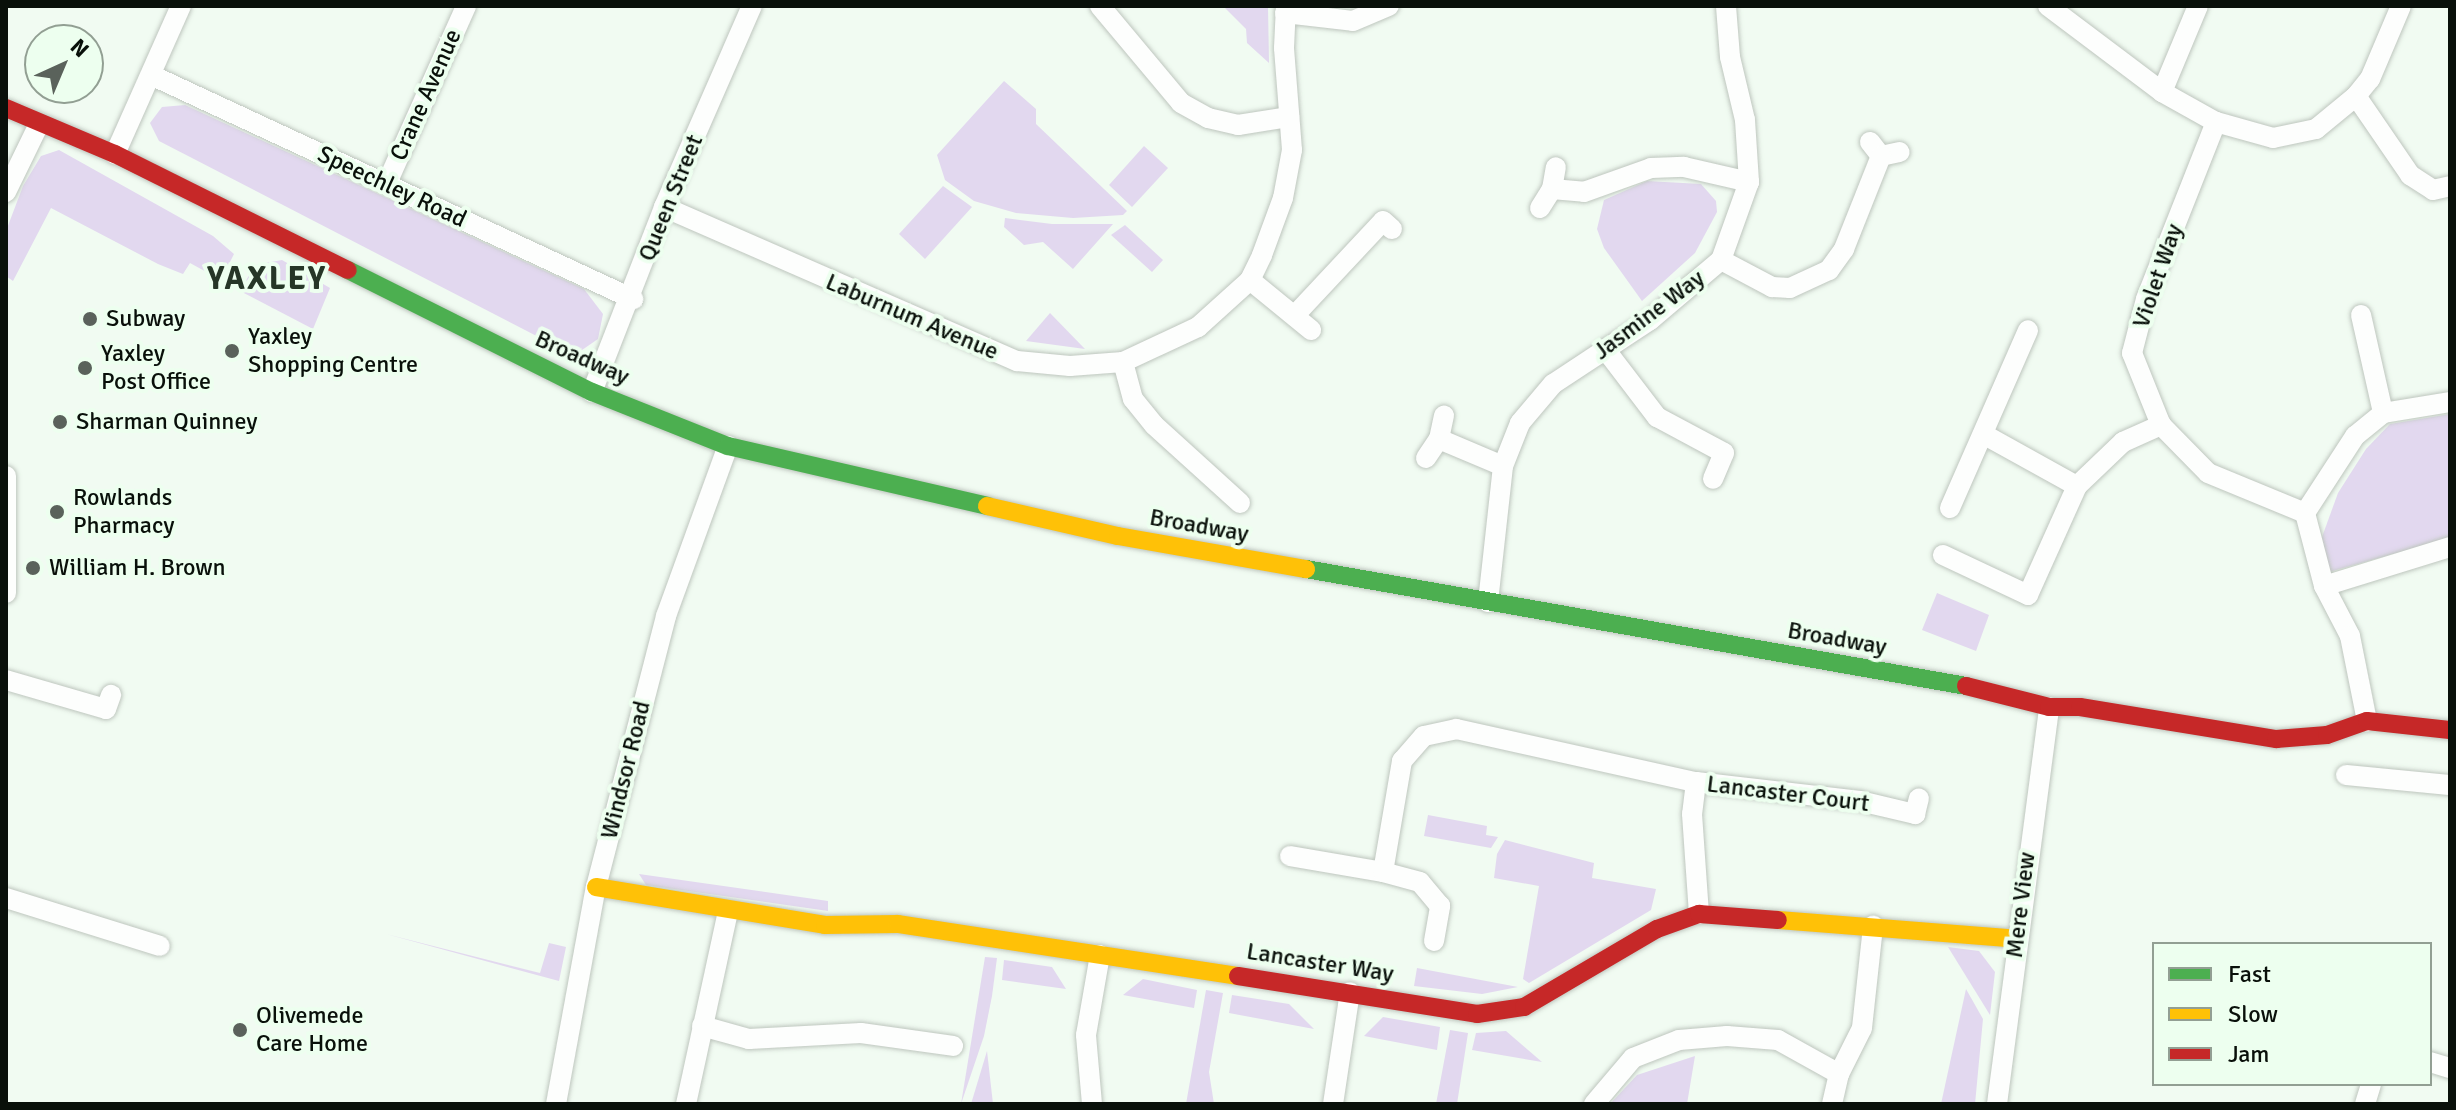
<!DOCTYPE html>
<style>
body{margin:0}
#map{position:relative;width:2456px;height:1110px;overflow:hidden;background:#f1fbf2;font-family:Signika,sans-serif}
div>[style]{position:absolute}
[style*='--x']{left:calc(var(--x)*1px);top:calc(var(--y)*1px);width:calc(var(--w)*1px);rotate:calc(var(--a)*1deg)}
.green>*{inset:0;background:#e2d8ef}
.roads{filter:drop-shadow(0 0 2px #bec6be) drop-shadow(0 0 2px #bec6be)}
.street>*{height:20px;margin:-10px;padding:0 10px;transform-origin:10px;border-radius:10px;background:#fdfefd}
.fast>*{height:18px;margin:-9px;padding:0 9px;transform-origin:9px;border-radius:9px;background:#4caf50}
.slow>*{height:18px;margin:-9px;padding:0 9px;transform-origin:9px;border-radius:9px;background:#ffc107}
.jam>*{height:18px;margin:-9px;padding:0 9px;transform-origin:9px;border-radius:9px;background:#c62828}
.dots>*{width:22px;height:22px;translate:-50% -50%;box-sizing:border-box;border:4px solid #edffef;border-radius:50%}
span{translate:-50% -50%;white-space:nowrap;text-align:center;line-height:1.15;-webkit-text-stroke:8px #edffef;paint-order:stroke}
.street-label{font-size:24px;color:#09100a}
.poi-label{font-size:24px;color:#09100a}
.left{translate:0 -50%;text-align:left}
.district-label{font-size:32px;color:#263627;font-weight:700;letter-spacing:2px}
.frame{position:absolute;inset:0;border:8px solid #09100a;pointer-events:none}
.legend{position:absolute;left:2152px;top:942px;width:280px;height:144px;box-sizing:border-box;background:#edffef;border:2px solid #929f93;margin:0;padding:10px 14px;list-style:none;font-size:24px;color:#09100a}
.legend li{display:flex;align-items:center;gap:16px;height:40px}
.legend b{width:40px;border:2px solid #929f93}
.north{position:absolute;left:24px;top:24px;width:80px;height:80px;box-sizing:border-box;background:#edffef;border:2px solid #929f93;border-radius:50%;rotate:44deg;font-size:22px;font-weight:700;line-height:32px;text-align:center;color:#09100a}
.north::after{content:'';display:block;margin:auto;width:28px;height:36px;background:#5a625b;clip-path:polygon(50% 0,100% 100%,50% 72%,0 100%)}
</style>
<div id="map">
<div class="green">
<div style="clip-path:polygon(1223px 6px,1268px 6px,1269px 63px,1247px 43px,1246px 29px)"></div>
<div style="clip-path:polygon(1004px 81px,1036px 109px,1036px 124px,1127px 211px,1123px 215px,1073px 218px,1016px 213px,974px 201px,945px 180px,937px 155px)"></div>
<div style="clip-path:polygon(185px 105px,584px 289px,603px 314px,598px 339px,582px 350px,552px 344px,159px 141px,150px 123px,162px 107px)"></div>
<div style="clip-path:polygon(1144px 146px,1168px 168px,1132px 207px,1109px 185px)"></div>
<div style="clip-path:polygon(59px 150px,213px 236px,234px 254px,221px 280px,190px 263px,183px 274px,158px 264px,51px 208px,13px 281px,6px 276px,6px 231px,23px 186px,41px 156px)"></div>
<div style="clip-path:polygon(1647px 181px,1701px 184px,1716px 201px,1717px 212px,1695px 253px,1642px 301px,1604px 248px,1597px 229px,1604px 200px)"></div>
<div style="clip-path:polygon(943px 186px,972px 207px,925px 259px,899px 234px)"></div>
<div style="clip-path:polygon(1005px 218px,1052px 224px,1113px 224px,1073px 269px,1043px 242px,1024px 245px,1004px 227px)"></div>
<div style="clip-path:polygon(1125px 225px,1163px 260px,1152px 272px,1111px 235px)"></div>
<div style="clip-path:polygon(282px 260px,330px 288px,313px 329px,240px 291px,255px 265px)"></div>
<div style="clip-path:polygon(1050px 313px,1085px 349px,1026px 341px)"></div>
<div style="clip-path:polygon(2450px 414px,2450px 538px,2329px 572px,2322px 537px,2338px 493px,2366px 449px,2390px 424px)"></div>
<div style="clip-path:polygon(1937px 593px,1989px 615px,1976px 651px,1922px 630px)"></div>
<div style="clip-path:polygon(1428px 815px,1487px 826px,1486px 835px,1498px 837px,1491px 848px,1424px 836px)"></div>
<div style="clip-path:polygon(1505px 840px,1594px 863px,1592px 878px,1656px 889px,1651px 910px,1529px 983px,1523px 979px,1539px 886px,1494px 878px,1497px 854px)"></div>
<div style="clip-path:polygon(639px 874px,828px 901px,828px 911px,646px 885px)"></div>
<div style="clip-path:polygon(386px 934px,540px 973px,549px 943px,566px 947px,559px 981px)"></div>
<div style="clip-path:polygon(1948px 947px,1979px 951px,1995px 972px,1990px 1015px)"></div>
<div style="clip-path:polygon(985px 957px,997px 958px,992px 996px,984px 1036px,961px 1104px)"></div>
<div style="clip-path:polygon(1004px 960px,1052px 967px,1066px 989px,1002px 980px)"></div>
<div style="clip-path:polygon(1417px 968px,1518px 987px,1482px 994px,1414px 986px)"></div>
<div style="clip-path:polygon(1143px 979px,1197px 990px,1194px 1008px,1123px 995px)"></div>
<div style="clip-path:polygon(1966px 989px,1983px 1019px,1975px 1104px,1941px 1104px)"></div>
<div style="clip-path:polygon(1206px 990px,1223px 993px,1209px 1072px,1214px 1104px,1186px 1104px)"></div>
<div style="clip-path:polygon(1232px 995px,1289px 1004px,1314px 1029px,1229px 1013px)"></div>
<div style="clip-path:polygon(1383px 1017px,1440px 1027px,1437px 1050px,1364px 1036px)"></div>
<div style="clip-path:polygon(1450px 1030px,1468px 1033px,1457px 1104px,1436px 1104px)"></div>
<div style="clip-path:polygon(1506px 1031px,1542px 1062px,1472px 1050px,1476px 1033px)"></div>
<div style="clip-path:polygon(987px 1051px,993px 1104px,971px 1104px)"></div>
<div style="clip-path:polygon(1695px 1056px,1687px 1104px,1610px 1104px,1637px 1075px)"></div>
</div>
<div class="roads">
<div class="street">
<div style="--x:1100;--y:6;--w:126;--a:50.1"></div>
<div style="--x:1181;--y:103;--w:31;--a:29"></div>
<div style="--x:1208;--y:118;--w:31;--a:13"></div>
<div style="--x:1238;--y:125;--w:52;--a:-8.9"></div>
<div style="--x:2048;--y:6;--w:143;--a:37"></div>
<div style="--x:2162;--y:92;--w:62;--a:29.1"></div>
<div style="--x:2216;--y:122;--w:59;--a:15.7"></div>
<div style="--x:2273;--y:138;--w:44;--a:-11.8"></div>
<div style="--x:2316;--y:129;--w:52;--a:-39.5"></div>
<div style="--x:2356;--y:96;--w:22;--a:-51"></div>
<div style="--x:2370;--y:79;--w:79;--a:-67"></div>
<div style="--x:1285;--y:13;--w:68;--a:6.7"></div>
<div style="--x:1353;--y:21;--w:39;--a:-23"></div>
<div style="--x:151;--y:75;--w:532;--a:24.93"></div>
<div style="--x:2162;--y:92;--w:93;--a:-67.3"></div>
<div style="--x:2356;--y:96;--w:96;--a:55.6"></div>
<div style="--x:2410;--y:175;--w:27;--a:33"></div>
<div style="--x:2433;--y:190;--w:17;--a:-13"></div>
<div style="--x:2216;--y:122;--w:190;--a:111.6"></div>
<div style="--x:2146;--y:299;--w:56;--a:104.5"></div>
<div style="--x:2132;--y:353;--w:78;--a:68.1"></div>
<div style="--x:2161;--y:425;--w:67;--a:45.6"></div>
<div style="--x:2208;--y:473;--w:105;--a:22.4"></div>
<div style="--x:2305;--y:513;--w:75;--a:75.4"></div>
<div style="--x:2324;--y:586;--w:56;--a:62.5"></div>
<div style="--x:2350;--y:636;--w:87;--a:78.7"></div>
<div style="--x:1870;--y:142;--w:18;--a:52"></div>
<div style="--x:1881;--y:156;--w:19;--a:-12"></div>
<div style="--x:115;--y:154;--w:162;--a:-66"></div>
<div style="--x:387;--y:183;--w:194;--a:-65.9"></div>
<div style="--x:1552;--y:189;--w:32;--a:5"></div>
<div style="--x:1584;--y:192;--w:71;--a:-19.7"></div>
<div style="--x:1651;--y:168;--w:33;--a:-2"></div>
<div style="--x:1684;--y:167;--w:67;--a:13"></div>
<div style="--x:6;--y:192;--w:73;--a:-64.1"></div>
<div style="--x:664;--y:207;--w:385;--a:23.6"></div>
<div style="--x:1017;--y:361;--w:53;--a:5.4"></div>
<div style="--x:1070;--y:366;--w:53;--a:-4.3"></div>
<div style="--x:1123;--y:362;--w:83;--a:-25"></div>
<div style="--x:1198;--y:327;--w:70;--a:-42.1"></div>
<div style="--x:1250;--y:280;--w:28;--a:-64"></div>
<div style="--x:1262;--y:255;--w:61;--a:-69.8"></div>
<div style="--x:1283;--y:198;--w:49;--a:-79.4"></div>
<div style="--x:1292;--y:150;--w:102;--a:-94.5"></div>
<div style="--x:1284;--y:48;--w:42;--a:-87.3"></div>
<div style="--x:1540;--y:208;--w:22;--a:-58"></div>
<div style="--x:1552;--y:189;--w:22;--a:-80"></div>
<div style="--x:1721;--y:260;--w:58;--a:27.9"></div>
<div style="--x:1772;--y:287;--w:18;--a:3"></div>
<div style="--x:1790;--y:288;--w:43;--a:-24.8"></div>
<div style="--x:1829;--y:270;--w:26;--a:-54"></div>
<div style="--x:1844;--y:249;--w:100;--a:-68.3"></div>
<div style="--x:1250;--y:280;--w:79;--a:39.3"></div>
<div style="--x:1296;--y:314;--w:127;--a:-46.9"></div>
<div style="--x:1383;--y:221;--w:12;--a:42"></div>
<div style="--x:2361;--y:315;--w:100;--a:77.3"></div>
<div style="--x:1605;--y:349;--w:86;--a:52.6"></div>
<div style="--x:1657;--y:417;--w:76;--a:28.2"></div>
<div style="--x:1724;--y:453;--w:28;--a:113"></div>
<div style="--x:1123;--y:362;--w:38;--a:75"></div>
<div style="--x:1133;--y:399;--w:33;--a:51"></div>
<div style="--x:1154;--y:425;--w:116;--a:42.2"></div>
<div style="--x:592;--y:392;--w:199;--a:-68.7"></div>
<div style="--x:664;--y:207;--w:219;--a:-66.4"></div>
<div style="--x:1983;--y:434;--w:107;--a:29"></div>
<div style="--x:1439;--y:439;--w:69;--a:22.9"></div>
<div style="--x:1426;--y:458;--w:23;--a:-56"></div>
<div style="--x:1439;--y:439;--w:24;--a:-78"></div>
<div style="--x:6;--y:476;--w:117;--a:90"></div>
<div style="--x:1950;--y:508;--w:194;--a:-66.3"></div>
<div style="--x:2305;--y:513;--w:92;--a:-57"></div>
<div style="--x:2355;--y:436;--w:36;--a:-39"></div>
<div style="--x:2383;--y:413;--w:68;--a:-9.3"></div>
<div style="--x:1943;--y:555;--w:94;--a:25.2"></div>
<div style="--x:2028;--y:595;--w:120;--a:-65.8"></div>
<div style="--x:2077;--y:486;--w:64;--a:-43.7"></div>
<div style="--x:2123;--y:442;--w:42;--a:-24.1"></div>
<div style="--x:2324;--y:586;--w:132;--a:-17.2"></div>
<div style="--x:1488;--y:602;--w:137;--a:-83.7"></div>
<div style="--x:1503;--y:466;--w:46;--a:-68.4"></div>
<div style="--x:1520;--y:423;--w:51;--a:-49.8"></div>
<div style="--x:1553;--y:384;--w:116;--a:-33.4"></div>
<div style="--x:1650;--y:320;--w:93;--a:-40.2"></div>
<div style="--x:1721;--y:260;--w:83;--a:-70.3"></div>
<div style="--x:1749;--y:182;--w:62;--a:-93.7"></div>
<div style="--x:1745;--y:120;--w:65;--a:-103.4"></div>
<div style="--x:1730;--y:57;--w:51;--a:-94.5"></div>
<div style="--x:6;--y:680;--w:104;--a:16.2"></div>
<div style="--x:106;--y:709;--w:15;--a:-70"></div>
<div style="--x:2346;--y:775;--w:104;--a:5.5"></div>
<div style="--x:1696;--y:782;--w:32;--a:97"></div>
<div style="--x:1692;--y:814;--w:100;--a:86"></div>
<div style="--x:1290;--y:856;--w:94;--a:9.8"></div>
<div style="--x:6;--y:898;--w:161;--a:17.3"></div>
<div style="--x:1434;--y:941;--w:36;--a:-80"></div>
<div style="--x:1440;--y:906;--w:31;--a:-130"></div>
<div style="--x:1420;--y:882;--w:38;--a:-165"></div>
<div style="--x:1383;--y:872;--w:113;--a:-80.3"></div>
<div style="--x:1402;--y:761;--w:33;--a:-49"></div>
<div style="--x:1424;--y:736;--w:33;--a:-12"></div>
<div style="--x:1456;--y:729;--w:246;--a:12.5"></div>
<div style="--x:1696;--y:782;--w:165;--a:6.6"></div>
<div style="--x:1860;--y:801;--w:57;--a:13.3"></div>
<div style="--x:1915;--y:814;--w:16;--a:-76"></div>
<div style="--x:702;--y:1026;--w:49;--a:15.5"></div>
<div style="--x:749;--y:1039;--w:112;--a:-3.1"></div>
<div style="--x:861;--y:1033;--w:93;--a:8"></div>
<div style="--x:2430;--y:1062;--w:21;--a:17"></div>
<div style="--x:556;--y:1104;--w:221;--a:-79.6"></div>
<div style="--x:596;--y:887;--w:280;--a:-75.5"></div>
<div style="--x:666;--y:616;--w:181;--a:-70"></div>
<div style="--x:686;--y:1104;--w:197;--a:-77.7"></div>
<div style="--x:1092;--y:1104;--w:69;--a:-95"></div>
<div style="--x:1086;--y:1035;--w:81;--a:-80.1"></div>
<div style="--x:1333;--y:1104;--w:113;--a:-81.4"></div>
<div style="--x:1594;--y:1104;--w:60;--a:-49.7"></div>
<div style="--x:1633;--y:1058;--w:49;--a:-21.4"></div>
<div style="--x:1679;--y:1040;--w:48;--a:-4.8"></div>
<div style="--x:1727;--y:1036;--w:51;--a:4.5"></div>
<div style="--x:1778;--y:1040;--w:70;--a:29.1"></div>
<div style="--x:1832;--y:1104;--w:31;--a:-77"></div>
<div style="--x:1839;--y:1074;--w:51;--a:-63.4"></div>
<div style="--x:1862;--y:1028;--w:103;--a:-83.8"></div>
<div style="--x:1997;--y:1104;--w:400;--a:-82.5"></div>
<div style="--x:2365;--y:1104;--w:21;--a:-73"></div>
</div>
<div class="fast">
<div style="--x:348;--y:270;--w:273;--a:26.6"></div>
<div style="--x:592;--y:392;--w:146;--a:21.7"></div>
<div style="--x:728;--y:446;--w:266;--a:13"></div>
<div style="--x:1306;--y:569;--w:670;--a:10.05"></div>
</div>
<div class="slow">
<div style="--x:987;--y:506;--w:134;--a:12.9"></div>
<div style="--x:1118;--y:536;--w:191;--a:10"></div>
<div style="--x:596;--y:887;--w:232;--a:9.4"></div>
<div style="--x:825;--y:925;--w:73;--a:-0.8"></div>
<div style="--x:898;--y:924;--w:344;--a:8.7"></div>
<div style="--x:1778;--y:920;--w:240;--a:4.5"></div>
</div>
<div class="jam">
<div style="--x:6;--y:108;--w:118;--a:22.9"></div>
<div style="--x:115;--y:154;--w:260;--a:26.5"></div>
<div style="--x:1966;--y:686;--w:86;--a:14.2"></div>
<div style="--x:2049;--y:707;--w:31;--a:0"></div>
<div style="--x:2080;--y:707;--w:199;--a:9.3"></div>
<div style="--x:2276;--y:739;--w:51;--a:-4.5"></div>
<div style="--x:2327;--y:735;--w:42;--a:-19.3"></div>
<div style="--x:2367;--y:721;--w:83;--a:6.2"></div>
<div style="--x:1238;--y:976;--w:242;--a:9"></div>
<div style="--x:1477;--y:1014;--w:48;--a:-8.5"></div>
<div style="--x:1524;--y:1007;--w:154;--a:-30.4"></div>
<div style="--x:1657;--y:929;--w:45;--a:-19.7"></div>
<div style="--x:1699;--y:914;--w:79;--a:4.3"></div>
</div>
</div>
<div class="dots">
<div style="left:90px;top:319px;background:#5a625b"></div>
<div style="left:232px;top:351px;background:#5a625b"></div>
<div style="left:85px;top:368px;background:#5a625b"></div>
<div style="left:60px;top:422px;background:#5a625b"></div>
<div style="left:57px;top:512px;background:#5a625b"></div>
<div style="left:33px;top:568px;background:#5a625b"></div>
<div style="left:240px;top:1030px;background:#5a625b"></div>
</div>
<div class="street-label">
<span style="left:426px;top:95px;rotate:-66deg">Crane Avenue</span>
<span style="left:392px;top:187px;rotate:25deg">Speechley Road</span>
<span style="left:671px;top:198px;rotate:-68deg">Queen Street</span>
<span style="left:2158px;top:276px;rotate:-71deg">Violet Way</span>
<span style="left:1649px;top:315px;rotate:-37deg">Jasmine Way</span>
<span style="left:912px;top:317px;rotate:23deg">Laburnum Avenue</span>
<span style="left:582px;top:358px;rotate:24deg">Broadway</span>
<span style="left:1199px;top:526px;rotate:10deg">Broadway</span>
<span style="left:1837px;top:639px;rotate:10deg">Broadway</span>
<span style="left:626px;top:770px;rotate:-76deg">Windsor Road</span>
<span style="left:1788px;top:794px;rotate:7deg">Lancaster Court</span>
<span style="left:2021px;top:905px;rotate:-83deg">Mere View</span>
<span style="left:1320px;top:963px;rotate:9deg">Lancaster Way</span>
</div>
<div class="poi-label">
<span class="left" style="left:106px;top:319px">Subway</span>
<span class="left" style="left:248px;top:351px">Yaxley<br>Shopping Centre</span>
<span class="left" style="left:101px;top:368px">Yaxley<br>Post Office</span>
<span class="left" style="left:76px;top:422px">Sharman Quinney</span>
<span class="left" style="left:73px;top:512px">Rowlands<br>Pharmacy</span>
<span class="left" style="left:49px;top:568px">William H. Brown</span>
<span class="left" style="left:256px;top:1030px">Olivemede<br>Care Home</span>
</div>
<div class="district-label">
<span style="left:267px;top:279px">YAXLEY</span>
</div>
<div class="frame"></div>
<ul class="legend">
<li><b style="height:10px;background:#4caf50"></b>Fast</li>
<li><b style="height:10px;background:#ffc107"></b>Slow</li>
<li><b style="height:10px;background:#c62828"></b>Jam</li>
</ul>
<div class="north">N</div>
</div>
